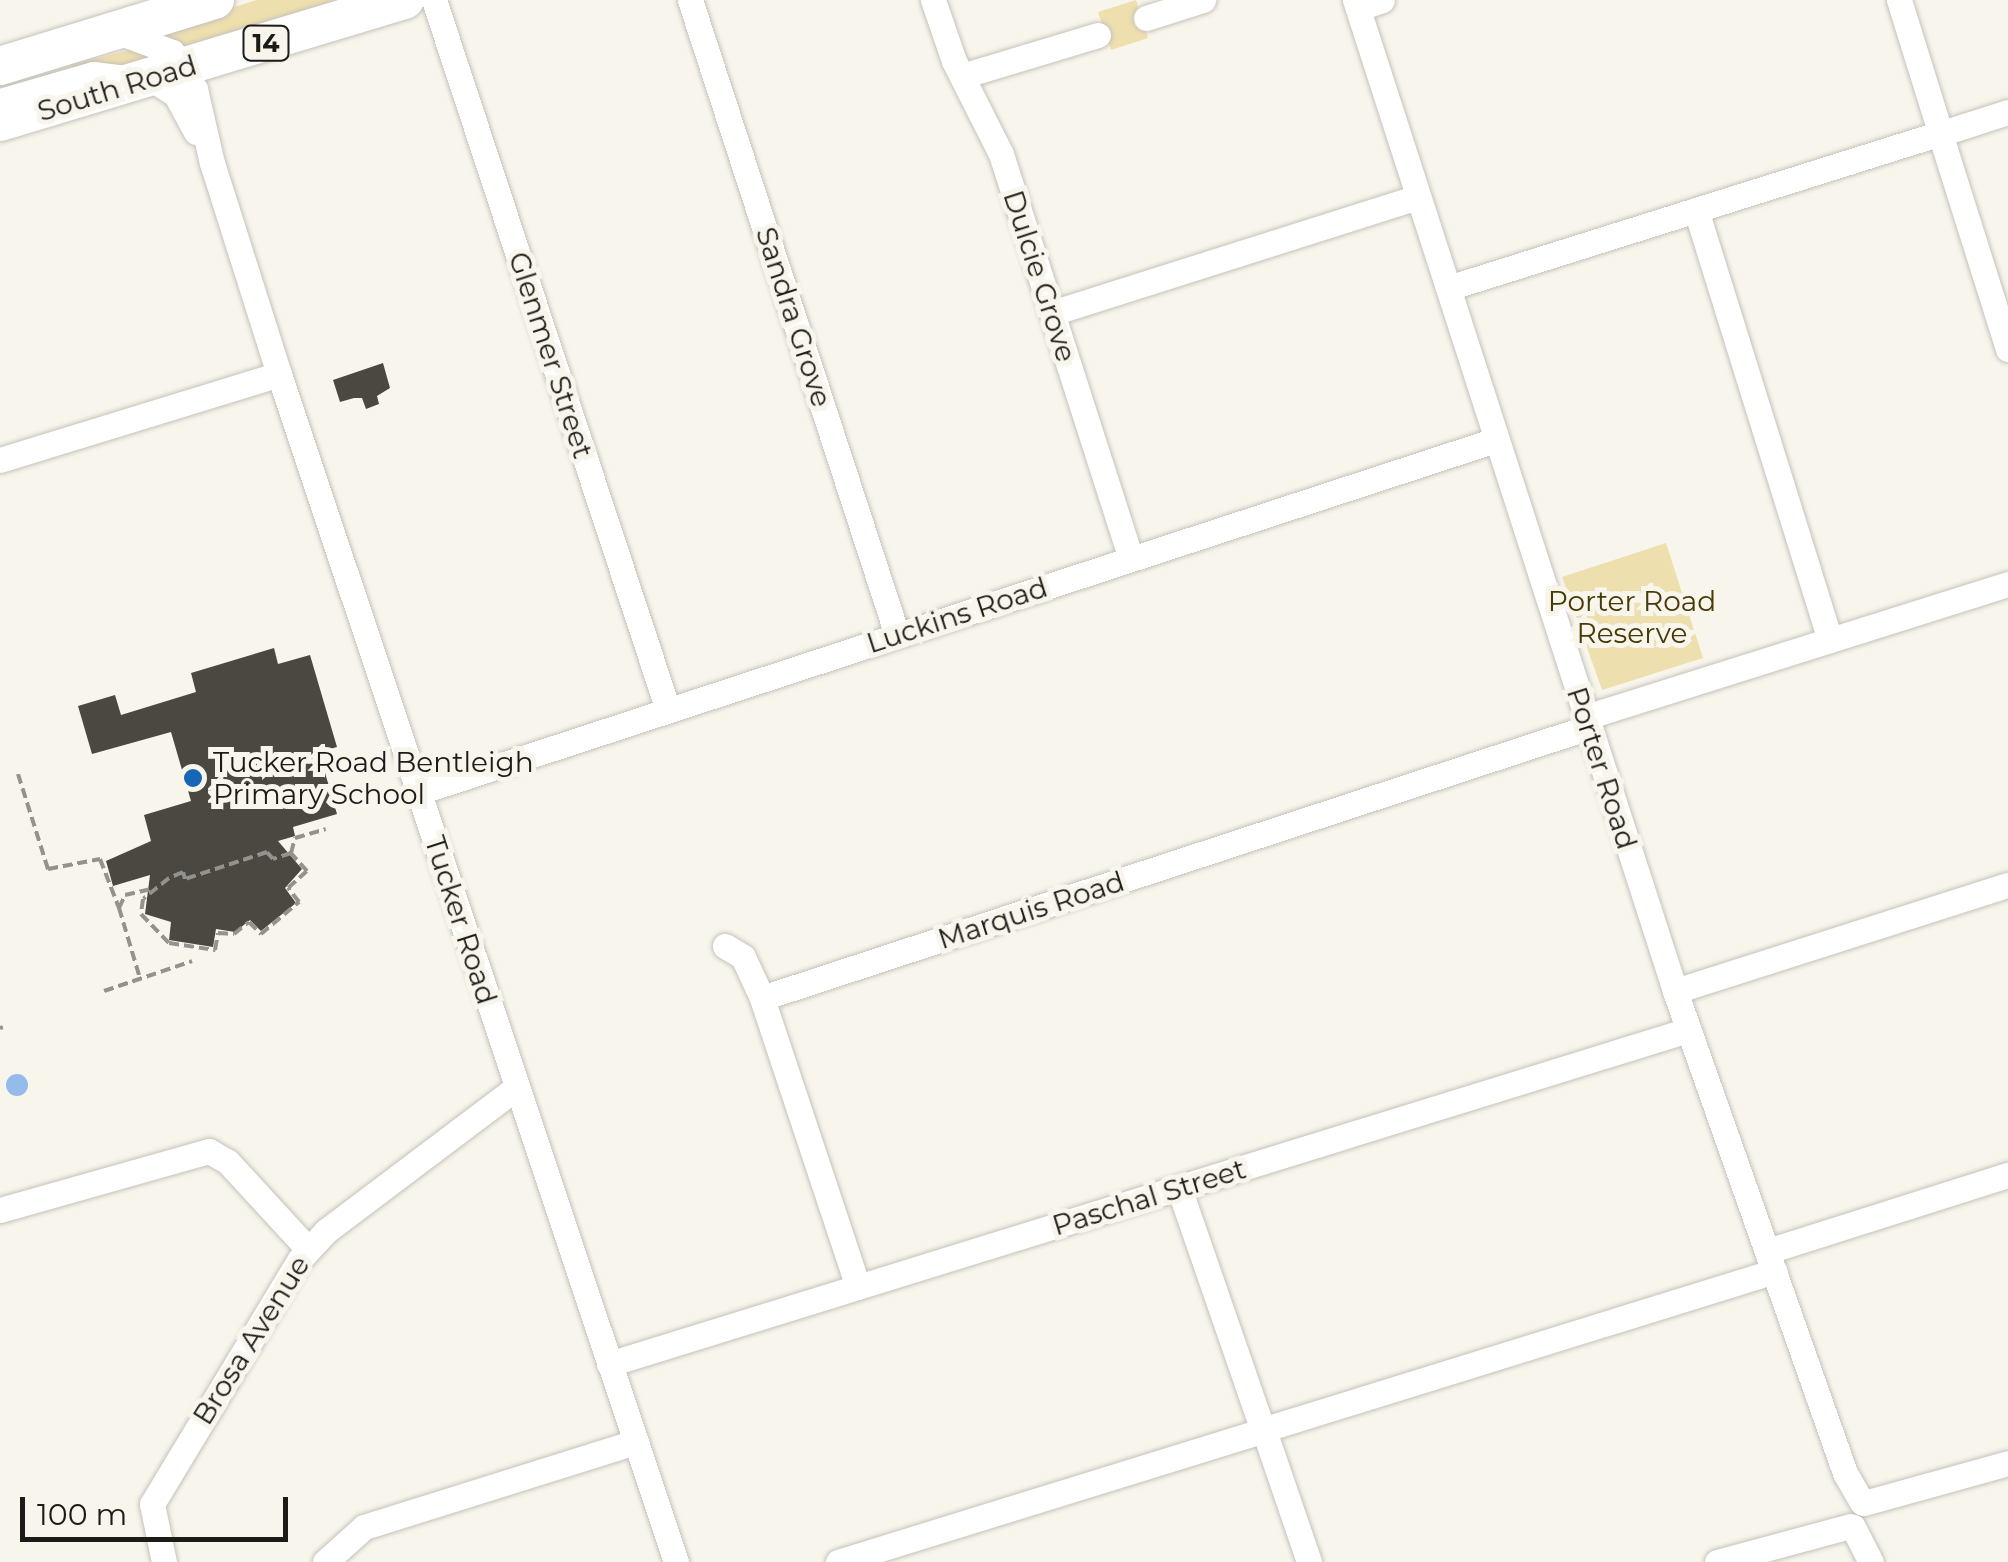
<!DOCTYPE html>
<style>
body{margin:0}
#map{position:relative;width:2008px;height:1562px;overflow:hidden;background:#f8f5ec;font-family:Montserrat,sans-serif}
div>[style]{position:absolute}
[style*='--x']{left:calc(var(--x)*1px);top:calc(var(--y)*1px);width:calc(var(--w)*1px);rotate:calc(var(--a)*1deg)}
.green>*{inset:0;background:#eedfae}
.water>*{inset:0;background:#93bced}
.round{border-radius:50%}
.building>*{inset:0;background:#4a4841}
.path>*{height:4px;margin-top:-2px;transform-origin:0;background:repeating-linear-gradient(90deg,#94928c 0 10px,transparent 0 15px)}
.roads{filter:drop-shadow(0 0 2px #c5c2ba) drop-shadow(0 0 2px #c5c2ba)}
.minor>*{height:25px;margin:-12.5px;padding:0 12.5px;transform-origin:12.5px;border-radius:12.5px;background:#fff}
.highway>*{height:38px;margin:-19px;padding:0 19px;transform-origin:19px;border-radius:19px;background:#fff}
.dots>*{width:28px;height:28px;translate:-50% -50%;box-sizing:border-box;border:5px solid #f8f5ec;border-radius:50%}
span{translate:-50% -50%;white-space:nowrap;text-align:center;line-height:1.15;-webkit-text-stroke:10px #f8f5ec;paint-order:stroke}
.shield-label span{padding:2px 8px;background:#f8f5ec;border:2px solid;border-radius:8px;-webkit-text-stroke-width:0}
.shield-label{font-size:25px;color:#1c1b18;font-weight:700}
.street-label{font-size:28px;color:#1c1b18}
.park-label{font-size:28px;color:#473a06}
.poi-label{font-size:28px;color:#1c1b18}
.left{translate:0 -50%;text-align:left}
.scale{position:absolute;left:20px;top:1497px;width:268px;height:45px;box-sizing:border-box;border:5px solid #1c1b18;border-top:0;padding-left:12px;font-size:30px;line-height:35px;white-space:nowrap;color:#1c1b18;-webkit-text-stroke:8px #f8f5ec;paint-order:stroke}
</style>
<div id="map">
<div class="green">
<div style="clip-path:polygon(257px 0,363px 0,186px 54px,151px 33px)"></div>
<div style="clip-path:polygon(1136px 0,1148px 38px,1111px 50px,1098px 12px)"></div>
<div style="clip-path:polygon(134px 49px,166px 59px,75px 75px,71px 65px)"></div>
<div style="clip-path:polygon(1666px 543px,1703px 658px,1602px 690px,1562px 577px)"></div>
</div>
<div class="water">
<div class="round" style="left:6px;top:1074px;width:22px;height:22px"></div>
</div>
<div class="building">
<div style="clip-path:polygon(383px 363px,390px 388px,377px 396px,379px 404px,366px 409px,362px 398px,354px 398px,340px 402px,333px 380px)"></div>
<div style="clip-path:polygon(274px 648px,278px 664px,310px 655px,337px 747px,319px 752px,337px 814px,293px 827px,295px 836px,278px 841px,302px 869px,285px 888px,296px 903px,261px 931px,250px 920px,235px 932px,216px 929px,213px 947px,169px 940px,171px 922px,145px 914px,150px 875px,113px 886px,106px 861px,151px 841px,144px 815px,191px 801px,171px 732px,92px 754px,78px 706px,115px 695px,121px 715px,196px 692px,191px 673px)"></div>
</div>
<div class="path">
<div style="--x:18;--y:774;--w:100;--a:72.5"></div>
<div style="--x:48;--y:869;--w:53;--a:-10.9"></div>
<div style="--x:100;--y:859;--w:53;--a:68.8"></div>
<div style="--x:291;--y:853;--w:19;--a:162"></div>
<div style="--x:273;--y:859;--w:9;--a:-131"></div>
<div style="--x:267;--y:852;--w:86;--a:161.8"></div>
<div style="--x:185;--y:879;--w:7;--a:-106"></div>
<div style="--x:183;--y:872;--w:15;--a:157"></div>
<div style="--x:169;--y:878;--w:33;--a:141"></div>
<div style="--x:143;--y:899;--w:15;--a:98"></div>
<div style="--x:141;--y:914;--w:40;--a:46"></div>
<div style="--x:169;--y:943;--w:47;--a:8.7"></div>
<div style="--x:215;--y:950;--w:17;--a:-80"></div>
<div style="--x:218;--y:933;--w:16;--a:4"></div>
<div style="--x:234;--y:934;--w:19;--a:-39"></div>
<div style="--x:249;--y:922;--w:17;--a:45"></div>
<div style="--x:261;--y:934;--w:50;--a:-40.1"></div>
<div style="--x:299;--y:902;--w:18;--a:-128"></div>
<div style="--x:288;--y:888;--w:25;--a:-42"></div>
<div style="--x:307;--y:871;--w:24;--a:-132"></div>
<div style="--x:291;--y:853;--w:16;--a:-75"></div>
<div style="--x:295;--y:838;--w:32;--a:-16"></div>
<div style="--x:139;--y:975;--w:70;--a:-106.6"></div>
<div style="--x:119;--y:908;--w:14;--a:-65"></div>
<div style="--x:125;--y:895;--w:27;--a:-13"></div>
<div style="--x:104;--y:991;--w:93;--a:-18.8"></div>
<div style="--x:0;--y:1028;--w:3;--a:-18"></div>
</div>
<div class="roads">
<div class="minor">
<div style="--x:434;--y:0;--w:748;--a:71.76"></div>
<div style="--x:690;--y:0;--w:668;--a:71.94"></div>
<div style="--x:933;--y:0;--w:65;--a:71"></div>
<div style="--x:954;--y:61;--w:104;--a:63.2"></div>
<div style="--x:1001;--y:154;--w:424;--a:72.2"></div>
<div style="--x:1355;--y:0;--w:1041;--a:72.1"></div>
<div style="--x:1675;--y:991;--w:511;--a:70.57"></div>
<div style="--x:1845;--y:1473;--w:34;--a:60"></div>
<div style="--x:1899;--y:0;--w:128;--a:72.7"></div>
<div style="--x:1358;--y:8;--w:25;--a:-18"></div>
<div style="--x:1146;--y:18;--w:60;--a:-17.5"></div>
<div style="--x:115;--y:31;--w:61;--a:20.2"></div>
<div style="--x:172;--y:52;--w:44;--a:58.1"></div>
<div style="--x:195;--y:89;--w:76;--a:77.1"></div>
<div style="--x:212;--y:163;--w:221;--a:72.4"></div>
<div style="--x:279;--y:374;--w:1253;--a:71.52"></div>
<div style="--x:962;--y:76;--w:142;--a:-16.8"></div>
<div style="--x:150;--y:78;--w:31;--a:33"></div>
<div style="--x:176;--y:95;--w:42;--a:61.6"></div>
<div style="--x:0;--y:101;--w:97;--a:-16.2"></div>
<div style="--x:93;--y:74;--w:35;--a:7"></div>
<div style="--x:1952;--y:130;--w:59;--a:-17.8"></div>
<div style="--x:1944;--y:146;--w:213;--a:72.5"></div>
<div style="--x:1696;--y:210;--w:450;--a:72.7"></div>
<div style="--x:1448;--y:288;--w:503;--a:-17.46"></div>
<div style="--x:1052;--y:313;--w:384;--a:-17.6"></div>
<div style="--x:0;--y:460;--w:292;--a:-17.1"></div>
<div style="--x:1586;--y:717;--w:442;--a:-17.5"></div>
<div style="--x:419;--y:792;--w:1132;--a:-18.11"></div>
<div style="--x:725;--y:946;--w:21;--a:31"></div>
<div style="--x:743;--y:957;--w:45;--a:65.1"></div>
<div style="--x:1675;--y:991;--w:349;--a:-17.7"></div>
<div style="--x:1179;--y:1188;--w:244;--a:70.9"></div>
<div style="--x:0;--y:1210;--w:217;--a:-15.8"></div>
<div style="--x:209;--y:1151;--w:22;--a:30"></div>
<div style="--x:228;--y:1162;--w:118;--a:47.4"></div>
<div style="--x:1768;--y:1251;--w:252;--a:-17.6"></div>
<div style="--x:858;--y:1287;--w:305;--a:-108.4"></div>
<div style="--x:762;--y:998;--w:870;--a:-18.14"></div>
<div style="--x:609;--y:1364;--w:1130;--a:-17.2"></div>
<div style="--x:1275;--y:1426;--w:523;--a:-17.22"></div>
<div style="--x:1268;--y:1442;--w:127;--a:71.1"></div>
<div style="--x:1864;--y:1503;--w:149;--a:-15.5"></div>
<div style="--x:1853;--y:1527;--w:39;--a:63"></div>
<div style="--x:164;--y:1562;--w:59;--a:-101.7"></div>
<div style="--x:152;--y:1504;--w:286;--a:-58.9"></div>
<div style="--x:300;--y:1259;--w:38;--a:-47"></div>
<div style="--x:326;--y:1231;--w:238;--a:-37"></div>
<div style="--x:325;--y:1562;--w:52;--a:-41.9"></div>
<div style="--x:364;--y:1527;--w:285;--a:-17.4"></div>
<div style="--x:838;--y:1562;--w:433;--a:-17.2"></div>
<div style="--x:1717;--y:1562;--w:138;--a:-15.1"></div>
</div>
<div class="highway">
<div style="--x:0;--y:66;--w:225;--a:-17.1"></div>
<div style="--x:0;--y:122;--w:423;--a:-16.8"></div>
</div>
</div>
<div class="dots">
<div style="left:193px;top:778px;background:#1965b5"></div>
</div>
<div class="shield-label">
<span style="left:266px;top:43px">14</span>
</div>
<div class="street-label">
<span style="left:117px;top:88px;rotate:-17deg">South Road</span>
<span style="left:1040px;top:276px;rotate:72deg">Dulcie Grove</span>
<span style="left:794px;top:317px;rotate:72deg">Sandra Grove</span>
<span style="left:551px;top:355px;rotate:72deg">Glenmer Street</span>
<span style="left:957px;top:615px;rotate:-18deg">Luckins Road</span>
<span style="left:1602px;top:768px;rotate:72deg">Porter Road</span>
<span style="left:1031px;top:910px;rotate:-18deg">Marquis Road</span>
<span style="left:461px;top:920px;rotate:72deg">Tucker Road</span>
<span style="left:1149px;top:1197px;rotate:-17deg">Paschal Street</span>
<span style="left:251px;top:1340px;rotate:-58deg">Brosa Avenue</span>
</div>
<div class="park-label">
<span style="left:1632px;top:617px">Porter Road<br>Reserve</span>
</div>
<div class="poi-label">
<span class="left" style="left:213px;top:778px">Tucker Road Bentleigh<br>Primary School</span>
</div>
<div class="scale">100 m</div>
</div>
